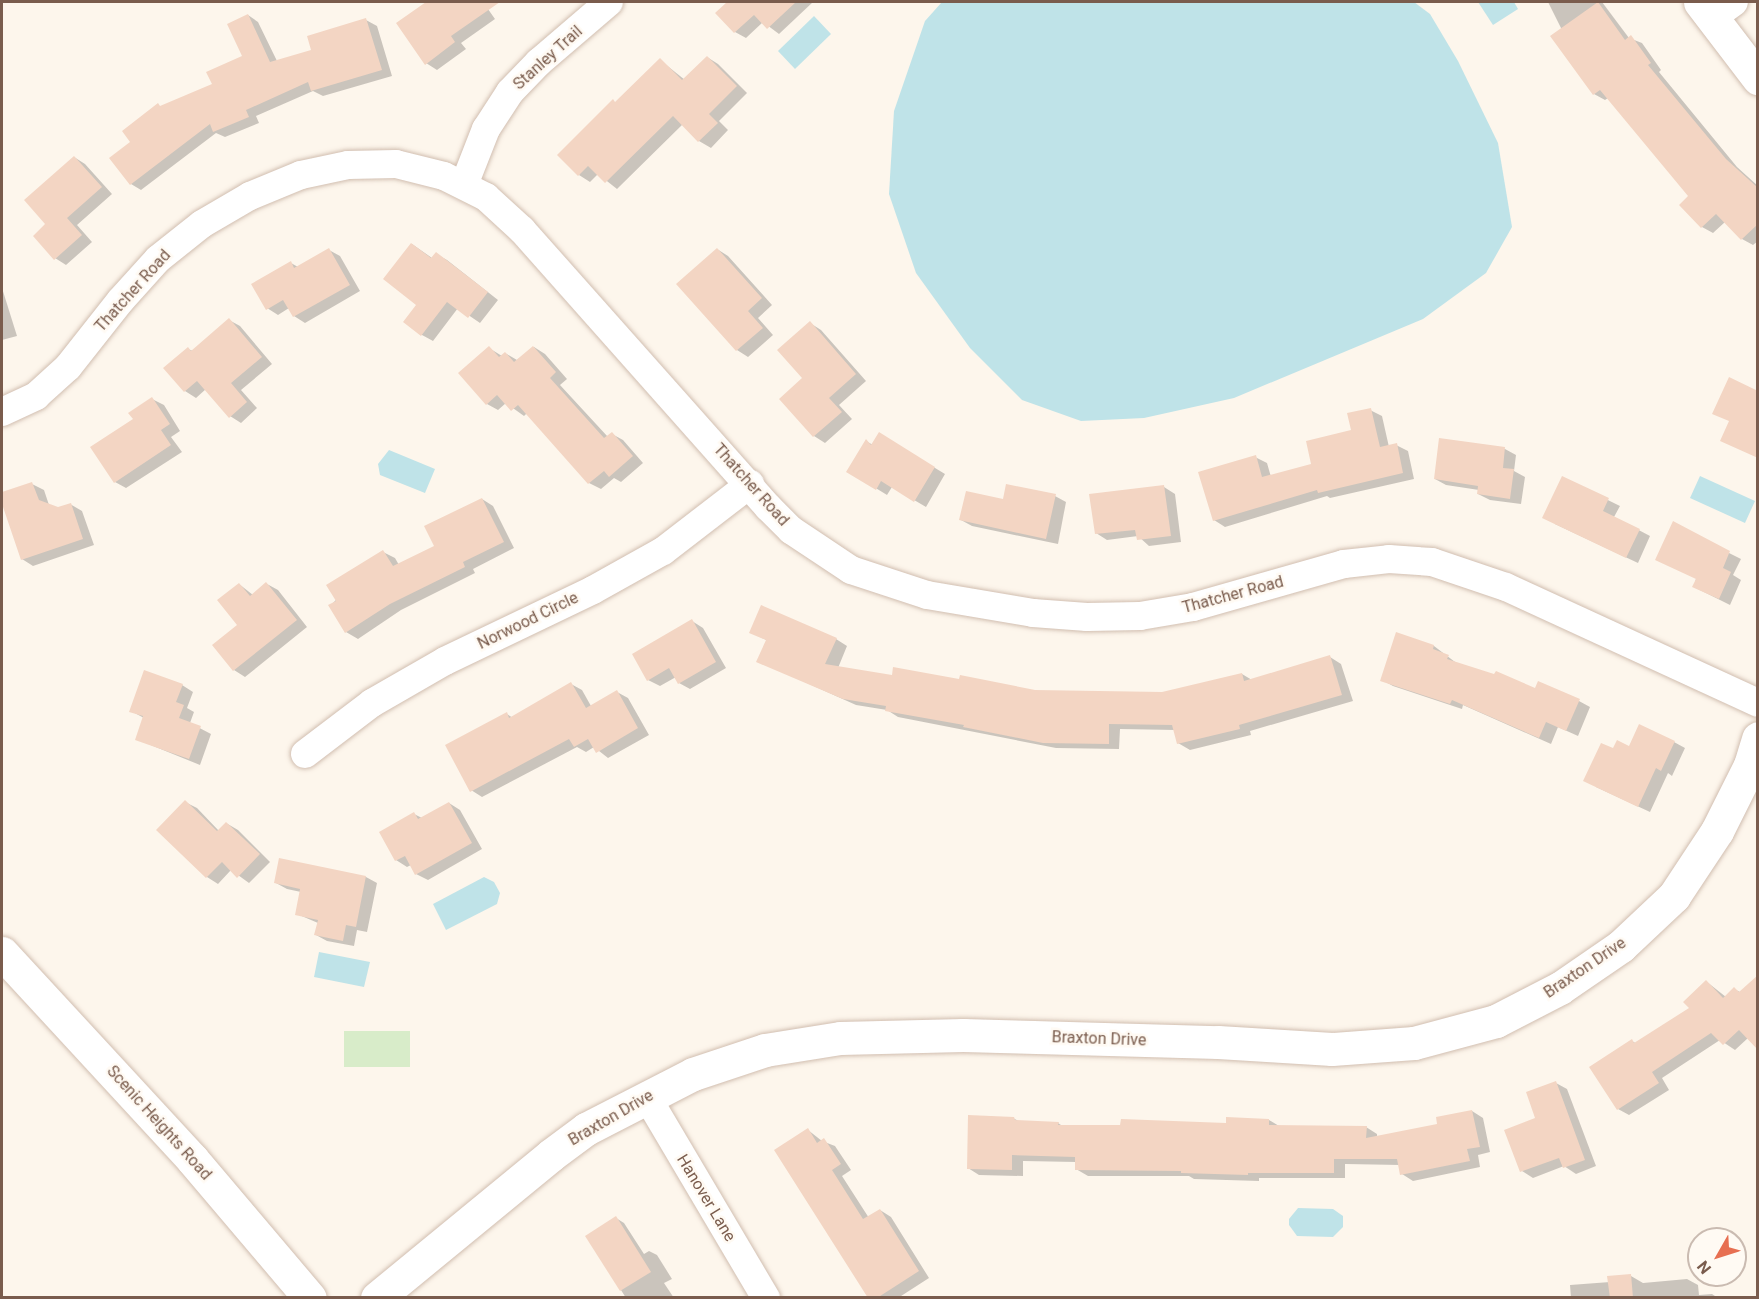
<!DOCTYPE html>
<style>
body{margin:0}
#map{position:relative;width:1759px;height:1299px;overflow:hidden;background:#fdf6ec;font-family:Roboto,sans-serif}
div>[style]{position:absolute}
[style*='--x']{left:calc(var(--x)*1px);top:calc(var(--y)*1px);width:calc(var(--w)*1px);rotate:calc(var(--a)*1deg)}
.green>*{inset:0;background:#d8ecc9}
.water>*{inset:0;background:#bfe3e8}
.shadow>*{inset:0;background:#0003}
.building>*{inset:0;background:#f3d5c3}
.roads{filter:drop-shadow(0 0 2px #d1beb0) drop-shadow(0 0 2px #d1beb0)}
.street>*{height:28px;margin:-14px;padding:0 14px;transform-origin:14px;border-radius:14px;background:#fff}
.secondary>*{height:33px;margin:-16.5px;padding:0 16.5px;transform-origin:16.5px;border-radius:16.5px;background:#fff}
span{translate:-50% -50%;white-space:nowrap;text-align:center;line-height:1.15;-webkit-text-stroke:5px #fffaf3;paint-order:stroke}
.street-label{font-size:16px;color:#7a5c4d}
.frame{position:absolute;inset:0;border:3px solid #7a5c4d;pointer-events:none}
.north{position:absolute;left:1687px;top:1227px;width:60px;height:60px;box-sizing:border-box;background:#fffaf3;border:2px solid #cabbb1;border-radius:50%;rotate:231deg;font-size:16px;font-weight:700;line-height:24px;text-align:center;color:#7a5c4d}
.north::after{content:'';display:block;margin:auto;width:21px;height:27px;background:#e76f51;clip-path:polygon(50% 0,100% 100%,50% 72%,0 100%)}
</style>
<div id="map">
<div class="green">
<div style="clip-path:polygon(344px 1031px,410px 1031px,410px 1067px,344px 1067px)"></div>
</div>
<div class="water">
<div style="clip-path:polygon(942px 2px,1414px 2px,1430px 14px,1458px 61px,1498px 143px,1512px 227px,1486px 273px,1423px 319px,1234px 398px,1144px 418px,1081px 421px,1022px 400px,970px 348px,916px 273px,889px 194px,894px 111px,925px 21px)"></div>
<div style="clip-path:polygon(1478px 2px,1514px 2px,1518px 9px,1493px 25px)"></div>
<div style="clip-path:polygon(814px 16px,831px 34px,795px 69px,778px 51px)"></div>
<div style="clip-path:polygon(389px 450px,435px 469px,425px 493px,380px 475px,378px 464px)"></div>
<div style="clip-path:polygon(1700px 476px,1755px 501px,1745px 523px,1690px 498px)"></div>
<div style="clip-path:polygon(484px 877px,494px 882px,500px 893px,497px 904px,446px 930px,433px 904px)"></div>
<div style="clip-path:polygon(319px 952px,370px 962px,364px 987px,314px 977px)"></div>
<div style="clip-path:polygon(1298px 1208px,1333px 1209px,1343px 1216px,1343px 1227px,1333px 1237px,1297px 1236px,1289px 1225px,1289px 1219px)"></div>
</div>
<div class="shadow">
<div style="clip-path:polygon(428px 2px,483px 2px,495px 19px,461px 43px,466px 49px,437px 70px,426px 63px,398px 24px)"></div>
<div style="clip-path:polygon(730px 2px,813px 2px,779px 34px,763px 22px,746px 38px,735px 32px,717px 13px)"></div>
<div style="clip-path:polygon(1548px 2px,1602px 2px,1629px 38px,1642px 43px,1661px 70px,1659px 72px,1737px 167px,1758px 186px,1758px 241px,1753px 245px,1742px 239px,1725px 222px,1713px 233px,1702px 227px,1681px 205px,1690px 196px,1608px 98px,1605px 100px,1594px 94px)"></div>
<div style="clip-path:polygon(248px 15px,258px 22px,277px 61px,312px 51px,366px 20px,377px 26px,392px 76px,323px 96px,313px 91px,256px 116px,259px 123px,225px 137px,216px 133px,141px 190px,131px 184px,132px 142px,162px 107px,214px 85px,244px 57px)"></div>
<div style="clip-path:polygon(707px 57px,718px 64px,747px 93px,719px 121px,728px 130px,711px 148px,699px 141px,683px 124px,617px 189px,598px 174px,590px 182px,579px 175px,616px 103px,660px 60px,685px 80px)"></div>
<div style="clip-path:polygon(74px 157px,85px 164px,112px 194px,77px 225px,92px 242px,66px 265px,55px 258px,48px 225px)"></div>
<div style="clip-path:polygon(412px 244px,432px 258px,436px 254px,447px 260px,498px 300px,480px 323px,458px 308px,433px 341px,422px 335px)"></div>
<div style="clip-path:polygon(717px 249px,728px 256px,772px 305px,758px 318px,773px 335px,748px 357px,737px 350px,678px 284px)"></div>
<div style="clip-path:polygon(329px 250px,340px 256px,360px 291px,305px 323px,294px 316px,289px 308px,278px 315px,267px 308px,291px 263px,298px 267px)"></div>
<div style="clip-path:polygon(2px 288px,17px 336px,2px 340px)"></div>
<div style="clip-path:polygon(229px 320px,240px 326px,272px 364px,241px 390px,257px 408px,241px 423px,230px 416px,206px 389px,196px 398px,185px 391px,188px 349px,193px 351px)"></div>
<div style="clip-path:polygon(810px 323px,821px 330px,866px 381px,839px 405px,852px 419px,825px 443px,814px 436px,804px 378px)"></div>
<div style="clip-path:polygon(534px 347px,545px 354px,567px 379px,560px 385px,608px 437px,612px 434px,623px 440px,643px 463px,621px 482px,614px 478px,601px 489px,589px 483px,527px 413px,524px 416px,506px 403px,498px 410px,487px 404px,489px 348px,502px 356px,505px 353px,517px 360px)"></div>
<div style="clip-path:polygon(152px 399px,164px 405px,180px 431px,171px 437px,182px 452px,126px 488px,115px 482px,135px 419px)"></div>
<div style="clip-path:polygon(1370px 410px,1382px 416px,1389px 447px,1396px 445px,1408px 451px,1414px 479px,1330px 498px,1327px 496px,1225px 527px,1214px 520px,1255px 457px,1267px 463px,1271px 477px,1313px 465px,1353px 431px)"></div>
<div style="clip-path:polygon(879px 434px,945px 474px,926px 507px,892px 487px,887px 495px,848px 471px,866px 441px,873px 445px)"></div>
<div style="clip-path:polygon(1440px 440px,1505px 449px,1516px 455px,1514px 471px,1525px 477px,1521px 504px,1490px 500px,1478px 494px,1479px 490px,1446px 485px,1435px 479px)"></div>
<div style="clip-path:polygon(1563px 478px,1620px 506px,1614px 517px,1650px 536px,1638px 563px,1555px 524px)"></div>
<div style="clip-path:polygon(32px 484px,44px 490px,49px 505px,58px 508px,70px 504px,82px 511px,94px 545px,33px 566px,22px 559px,2px 494px)"></div>
<div style="clip-path:polygon(1164px 487px,1175px 494px,1181px 542px,1149px 546px,1138px 536px,1107px 540px,1096px 533px)"></div>
<div style="clip-path:polygon(1055px 496px,1066px 502px,1058px 544px,972px 526px,961px 520px,1004px 501px)"></div>
<div style="clip-path:polygon(482px 499px,493px 506px,514px 548px,473px 569px,475px 573px,401px 610px,358px 639px,346px 632px,330px 606px,383px 552px,395px 558px,399px 565px,436px 547px)"></div>
<div style="clip-path:polygon(1705px 541px,1741px 559px,1733px 575px,1741px 580px,1730px 605px,1694px 587px)"></div>
<div style="clip-path:polygon(239px 584px,253px 595px,267px 584px,278px 590px,307px 627px,245px 677px,234px 670px,240px 626px)"></div>
<div style="clip-path:polygon(692px 621px,703px 628px,726px 668px,690px 689px,679px 683px,676px 677px,660px 686px,648px 680px)"></div>
<div style="clip-path:polygon(751px 632px,836px 639px,847px 646px,838px 668px,893px 677px,1035px 692px,1162px 694px,1242px 674px,1252px 680px,1330px 657px,1341px 664px,1353px 701px,1250px 731px,1251px 735px,1190px 750px,1178px 743px,1175px 730px,1120px 729px,1119px 749px,1056px 748px,898px 717px,887px 710px,856px 705px,758px 661px,768px 641px)"></div>
<div style="clip-path:polygon(1397px 634px,1434px 646px,1459px 665px,1536px 690px,1579px 701px,1590px 707px,1578px 736px,1558px 727px,1551px 744px,1463px 705px,1462px 709px,1393px 686px,1382px 680px)"></div>
<div style="clip-path:polygon(571px 684px,582px 690px,591px 706px,617px 692px,628px 698px,649px 735px,608px 758px,594px 747px,586px 752px,577px 747px,482px 797px,471px 790px,507px 714px,513px 718px)"></div>
<div style="clip-path:polygon(182px 685px,193px 692px,187px 708px,194px 712px,190px 723px,211px 734px,200px 765px,136px 739px,144px 718px,131px 711px)"></div>
<div style="clip-path:polygon(1674px 742px,1685px 748px,1672px 776px,1668px 773px,1650px 812px,1596px 787px,1614px 750px)"></div>
<div style="clip-path:polygon(185px 802px,197px 808px,219px 831px,226px 823px,238px 830px,270px 862px,249px 883px,231px 870px,218px 884px,207px 877px,158px 830px)"></div>
<div style="clip-path:polygon(449px 803px,460px 810px,482px 849px,428px 880px,416px 874px,411px 865px,407px 867px,396px 860px,414px 814px,422px 818px)"></div>
<div style="clip-path:polygon(280px 860px,366px 877px,377px 883px,367px 932px,357px 930px,354px 946px,327px 941px,316px 935px,318px 923px,297px 914px,301px 892px,287px 889px,276px 883px)"></div>
<div style="clip-path:polygon(1707px 982px,1726px 997px,1734px 989px,1740px 992px,1748px 1038px,1735px 1050px,1720px 1040px,1662px 1078px,1669px 1090px,1629px 1115px,1618px 1109px,1632px 1041px,1637px 1044px,1691px 1009px)"></div>
<div style="clip-path:polygon(1556px 1083px,1567px 1089px,1596px 1166px,1576px 1174px,1564px 1166px,1533px 1178px,1522px 1171px,1537px 1119px)"></div>
<div style="clip-path:polygon(1472px 1111px,1483px 1118px,1490px 1152px,1478px 1155px,1480px 1167px,1413px 1181px,1402px 1174px,1400px 1165px,1345px 1164px,1345px 1178px,1259px 1178px,1259px 1181px,1194px 1179px,1189px 1176px,1088px 1176px,1076px 1169px,1076px 1162px,1023px 1161px,1023px 1176px,979px 1175px,968px 1168px,1013px 1118px,1020px 1122px,1058px 1123px,1064px 1127px,1227px 1125px,1269px 1120px,1279px 1126px,1366px 1127px,1377px 1134px,1377px 1138px,1439px 1125px)"></div>
<div style="clip-path:polygon(808px 1130px,822px 1141px,835px 1146px,851px 1170px,842px 1176px,869px 1218px,880px 1210px,891px 1217px,929px 1278px,898px 1298px,869px 1298px)"></div>
<div style="clip-path:polygon(616px 1218px,624px 1223px,644px 1254px,649px 1251px,657px 1255px,672px 1279px,664px 1283px,674px 1298px,626px 1298px,587px 1236px)"></div>
<div style="clip-path:polygon(1631px 1276px,1643px 1283px,1687px 1279px,1698px 1285px,1699px 1295px,1712px 1294px,1718px 1298px,1571px 1298px,1570px 1285px,1610px 1282px)"></div>
</div>
<div class="building">
<div style="clip-path:polygon(426px 2px,500px 2px,451px 36px,455px 42px,425px 65px,396px 23px)"></div>
<div style="clip-path:polygon(727px 2px,796px 2px,767px 29px,754px 15px,734px 33px,715px 13px)"></div>
<div style="clip-path:polygon(1598px 2px,1625px 40px,1631px 35px,1651px 63px,1648px 65px,1726px 159px,1758px 188px,1758px 224px,1741px 240px,1716px 214px,1701px 228px,1679px 205px,1688px 196px,1600px 90px,1593px 95px,1550px 36px)"></div>
<div style="clip-path:polygon(248px 14px,270px 62px,311px 50px,307px 36px,366px 18px,382px 70px,311px 91px,308px 82px,246px 110px,249px 117px,213px 132px,210px 124px,130px 185px,109px 158px,130px 142px,122px 131px,158px 103px,160px 106px,212px 84px,206px 72px,242px 56px,227px 24px)"></div>
<div style="clip-path:polygon(707px 56px,737px 86px,709px 114px,718px 123px,698px 142px,673px 116px,605px 183px,588px 166px,578px 176px,557px 155px,613px 99px,615px 102px,660px 58px,682px 80px)"></div>
<div style="clip-path:polygon(74px 156px,102px 187px,67px 218px,82px 235px,54px 260px,33px 236px,45px 224px,24px 200px)"></div>
<div style="clip-path:polygon(411px 243px,431px 258px,436px 252px,488px 292px,468px 318px,447px 302px,421px 336px,403px 322px,416px 305px,383px 279px)"></div>
<div style="clip-path:polygon(329px 248px,350px 285px,293px 317px,283px 300px,266px 310px,251px 284px,291px 261px,294px 268px)"></div>
<div style="clip-path:polygon(717px 248px,762px 298px,748px 311px,763px 328px,736px 351px,676px 284px)"></div>
<div style="clip-path:polygon(229px 318px,262px 357px,231px 383px,247px 402px,229px 418px,197px 381px,184px 392px,163px 368px,188px 347px,191px 351px)"></div>
<div style="clip-path:polygon(810px 321px,856px 374px,829px 398px,842px 412px,813px 437px,779px 399px,802px 378px,777px 350px)"></div>
<div style="clip-path:polygon(489px 346px,499px 357px,505px 352px,514px 362px,533px 346px,556px 372px,550px 378px,604px 438px,612px 432px,633px 456px,609px 477px,604px 471px,588px 484px,518px 405px,511px 411px,497px 395px,486px 405px,458px 373px)"></div>
<div style="clip-path:polygon(1729px 377px,1758px 391px,1758px 458px,1720px 441px,1729px 421px,1712px 414px)"></div>
<div style="clip-path:polygon(152px 397px,170px 424px,161px 430px,171px 445px,114px 483px,90px 447px,133px 419px,128px 413px)"></div>
<div style="clip-path:polygon(1371px 408px,1380px 447px,1397px 443px,1403px 473px,1318px 493px,1317px 490px,1213px 521px,1198px 472px,1256px 455px,1262px 477px,1311px 464px,1306px 441px,1351px 430px,1347px 413px)"></div>
<div style="clip-path:polygon(879px 432px,935px 467px,914px 502px,881px 481px,876px 490px,846px 472px,866px 439px,871px 445px)"></div>
<div style="clip-path:polygon(1439px 438px,1505px 447px,1503px 468px,1514px 469px,1510px 499px,1477px 494px,1478px 486px,1434px 479px)"></div>
<div style="clip-path:polygon(1562px 476px,1609px 498px,1603px 511px,1640px 529px,1626px 558px,1542px 518px)"></div>
<div style="clip-path:polygon(32px 482px,39px 500px,58px 507px,71px 503px,83px 539px,21px 560px,2px 504px,2px 492px)"></div>
<div style="clip-path:polygon(1006px 484px,1056px 494px,1046px 539px,959px 520px,966px 491px,1003px 499px)"></div>
<div style="clip-path:polygon(1164px 485px,1171px 536px,1137px 540px,1135px 530px,1095px 534px,1089px 494px)"></div>
<div style="clip-path:polygon(482px 498px,504px 542px,463px 562px,465px 567px,390px 604px,345px 633px,328px 605px,336px 601px,326px 585px,383px 550px,393px 566px,434px 546px,424px 526px)"></div>
<div style="clip-path:polygon(1673px 521px,1730px 551px,1723px 568px,1731px 572px,1719px 599px,1692px 587px,1696px 579px,1655px 560px)"></div>
<div style="clip-path:polygon(266px 582px,297px 620px,233px 671px,212px 645px,237px 625px,217px 600px,239px 583px,250px 596px)"></div>
<div style="clip-path:polygon(761px 605px,837px 638px,825px 664px,892px 675px,893px 667px,959px 679px,960px 675px,1035px 690px,1162px 692px,1242px 673px,1244px 681px,1330px 655px,1342px 695px,1239px 725px,1240px 729px,1177px 744px,1172px 725px,1109px 724px,1109px 744px,1043px 743px,963px 727px,964px 725px,885px 711px,886px 706px,843px 699px,756px 662px,766px 640px,749px 633px)"></div>
<div style="clip-path:polygon(692px 619px,716px 662px,678px 684px,669px 668px,647px 681px,632px 654px)"></div>
<div style="clip-path:polygon(1396px 632px,1434px 645px,1433px 649px,1449px 655px,1447px 659px,1494px 674px,1496px 671px,1535px 688px,1538px 681px,1580px 699px,1566px 731px,1546px 722px,1539px 738px,1452px 700px,1450px 704px,1380px 681px)"></div>
<div style="clip-path:polygon(144px 670px,183px 684px,176px 702px,184px 705px,179px 718px,201px 726px,189px 759px,135px 740px,143px 716px,129px 712px)"></div>
<div style="clip-path:polygon(571px 682px,586px 708px,617px 690px,638px 728px,596px 753px,588px 739px,574px 747px,569px 739px,470px 792px,445px 745px,507px 712px,509px 718px)"></div>
<div style="clip-path:polygon(1639px 724px,1675px 741px,1661px 771px,1656px 768px,1638px 807px,1583px 781px,1601px 743px,1613px 748px,1617px 740px,1629px 746px)"></div>
<div style="clip-path:polygon(185px 800px,217px 831px,226px 822px,260px 854px,237px 878px,222px 862px,206px 878px,156px 830px)"></div>
<div style="clip-path:polygon(449px 802px,472px 843px,415px 875px,405px 856px,395px 861px,379px 832px,414px 812px,418px 819px)"></div>
<div style="clip-path:polygon(279px 858px,366px 876px,356px 927px,346px 925px,343px 941px,314px 935px,318px 920px,295px 915px,300px 889px,274px 883px)"></div>
<div style="clip-path:polygon(1758px 975px,1758px 1050px,1739px 1030px,1723px 1045px,1711px 1033px,1652px 1072px,1659px 1083px,1617px 1110px,1589px 1067px,1632px 1039px,1634px 1043px,1689px 1008px,1683px 1002px,1706px 980px,1723px 998px,1734px 987px,1739px 992px)"></div>
<div style="clip-path:polygon(1556px 1081px,1585px 1160px,1563px 1168px,1559px 1158px,1520px 1172px,1504px 1130px,1535px 1118px,1526px 1092px)"></div>
<div style="clip-path:polygon(1472px 1110px,1480px 1147px,1467px 1149px,1470px 1161px,1400px 1175px,1397px 1159px,1334px 1159px,1334px 1173px,1248px 1173px,1248px 1175px,1181px 1173px,1181px 1171px,1075px 1170px,1075px 1157px,1012px 1155px,1012px 1170px,967px 1169px,968px 1115px,1014px 1117px,1015px 1120px,1059px 1122px,1058px 1125px,1120px 1125px,1121px 1119px,1226px 1123px,1226px 1117px,1269px 1119px,1269px 1125px,1367px 1126px,1366px 1138px,1437px 1124px,1436px 1117px)"></div>
<div style="clip-path:polygon(808px 1128px,817px 1143px,824px 1138px,841px 1164px,832px 1170px,863px 1219px,880px 1209px,919px 1271px,877px 1298px,868px 1298px,774px 1150px)"></div>
<div style="clip-path:polygon(616px 1216px,651px 1272px,620px 1291px,585px 1236px)"></div>
<div style="clip-path:polygon(1631px 1274px,1633px 1298px,1610px 1298px,1607px 1276px)"></div>
</div>
<div class="roads">
<div class="street">
<div style="--x:1712;--y:18;--w:27;--a:-36"></div>
<div style="--x:464;--y:185;--w:60;--a:-68.6"></div>
<div style="--x:486;--y:129;--w:44;--a:-57"></div>
<div style="--x:510;--y:92;--w:42;--a:-46"></div>
<div style="--x:539;--y:62;--w:92;--a:-40.6"></div>
<div style="--x:2;--y:412;--w:38;--a:-25"></div>
<div style="--x:36;--y:396;--w:43;--a:-42.2"></div>
<div style="--x:68;--y:367;--w:85;--a:-51.7"></div>
<div style="--x:121;--y:300;--w:55;--a:-47.9"></div>
<div style="--x:158;--y:259;--w:56;--a:-38.5"></div>
<div style="--x:202;--y:224;--w:56;--a:-30.3"></div>
<div style="--x:250;--y:196;--w:55;--a:-22.4"></div>
<div style="--x:301;--y:175;--w:48;--a:-12"></div>
<div style="--x:348;--y:165;--w:48;--a:-1.2"></div>
<div style="--x:396;--y:164;--w:49;--a:14"></div>
<div style="--x:444;--y:176;--w:47;--a:26.6"></div>
<div style="--x:486;--y:197;--w:49;--a:42.5"></div>
<div style="--x:522;--y:230;--w:370;--a:48.4"></div>
<div style="--x:768;--y:507;--w:33;--a:45"></div>
<div style="--x:791;--y:530;--w:72;--a:33.7"></div>
<div style="--x:851;--y:570;--w:80;--a:18.2"></div>
<div style="--x:927;--y:595;--w:108;--a:9.6"></div>
<div style="--x:1033;--y:613;--w:54;--a:4.2"></div>
<div style="--x:1087;--y:617;--w:53;--a:-1.1"></div>
<div style="--x:1140;--y:616;--w:54;--a:-9.6"></div>
<div style="--x:1193;--y:607;--w:157;--a:-15.9"></div>
<div style="--x:1344;--y:564;--w:45;--a:-6.3"></div>
<div style="--x:1389;--y:559;--w:43;--a:4"></div>
<div style="--x:1432;--y:562;--w:78;--a:18.7"></div>
<div style="--x:1506;--y:587;--w:277;--a:24.7"></div>
<div style="--x:305;--y:754;--w:84;--a:-37.3"></div>
<div style="--x:372;--y:703;--w:84;--a:-29.9"></div>
<div style="--x:445;--y:661;--w:164;--a:-25.6"></div>
<div style="--x:593;--y:590;--w:80;--a:-29.1"></div>
<div style="--x:663;--y:551;--w:110;--a:-37.6"></div>
<div style="--x:647;--y:1097;--w:234;--a:59.4"></div>
</div>
<div class="secondary">
<div style="--x:1700;--y:2;--w:96;--a:52.7"></div>
<div style="--x:2;--y:953;--w:280;--a:47.3"></div>
<div style="--x:192;--y:1159;--w:182;--a:49.7"></div>
<div style="--x:377;--y:1298;--w:225;--a:-39.4"></div>
<div style="--x:551;--y:1155;--w:44;--a:-36.6"></div>
<div style="--x:586;--y:1129;--w:120;--a:-27.2"></div>
<div style="--x:693;--y:1074;--w:76;--a:-18.4"></div>
<div style="--x:765;--y:1050;--w:76;--a:-9.1"></div>
<div style="--x:840;--y:1038;--w:123;--a:-1.4"></div>
<div style="--x:963;--y:1035;--w:255;--a:1.6"></div>
<div style="--x:1218;--y:1042;--w:114;--a:3.5"></div>
<div style="--x:1332;--y:1049;--w:82;--a:-4.2"></div>
<div style="--x:1414;--y:1043;--w:85;--a:-15"></div>
<div style="--x:1496;--y:1021;--w:72;--a:-27.3"></div>
<div style="--x:1560;--y:988;--w:74;--a:-34.5"></div>
<div style="--x:1621;--y:946;--w:73;--a:-43.3"></div>
<div style="--x:1674;--y:896;--w:78;--a:-56.5"></div>
<div style="--x:1717;--y:831;--w:74;--a:-63.4"></div>
<div style="--x:1750;--y:765;--w:28;--a:-73"></div>
</div>
</div>
<div class="street-label">
<span style="left:548px;top:58px;rotate:-42deg">Stanley Trail</span>
<span style="left:133px;top:291px;rotate:-48deg">Thatcher Road</span>
<span style="left:751px;top:485px;rotate:48deg">Thatcher Road</span>
<span style="left:1233px;top:595px;rotate:-15deg">Thatcher Road</span>
<span style="left:528px;top:621px;rotate:-26deg">Norwood Circle</span>
<span style="left:1585px;top:968px;rotate:-34deg">Braxton Drive</span>
<span style="left:1099px;top:1039px;rotate:2deg">Braxton Drive</span>
<span style="left:611px;top:1118px;rotate:-30deg">Braxton Drive</span>
<span style="left:159px;top:1123px;rotate:48deg">Scenic Heights Road</span>
<span style="left:706px;top:1198px;rotate:59deg">Hanover Lane</span>
</div>
<div class="frame"></div>
<div class="north">N</div>
</div>
